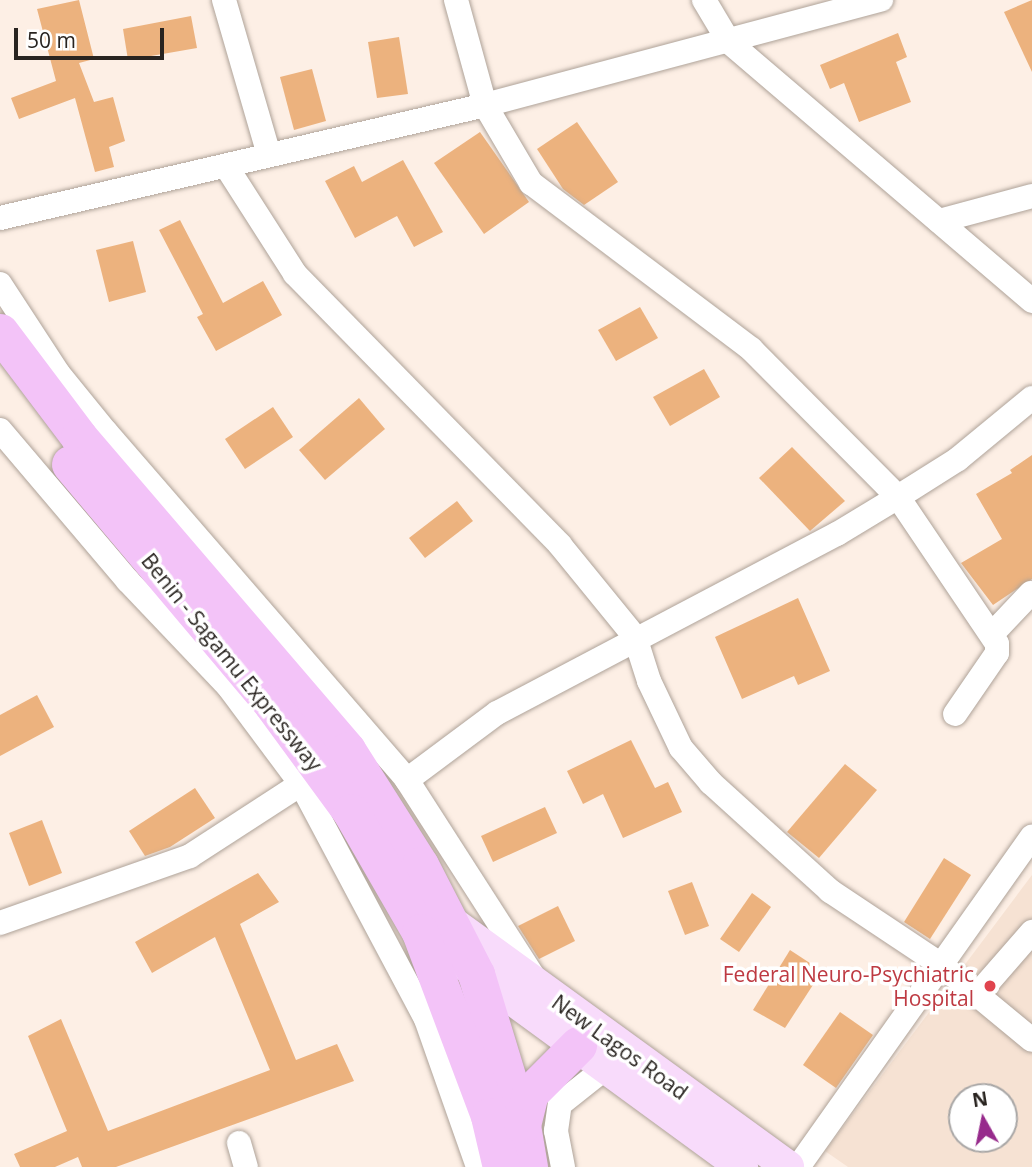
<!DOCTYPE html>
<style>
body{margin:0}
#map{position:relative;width:1032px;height:1167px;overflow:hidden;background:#fdefe5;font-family:"Open Sans",sans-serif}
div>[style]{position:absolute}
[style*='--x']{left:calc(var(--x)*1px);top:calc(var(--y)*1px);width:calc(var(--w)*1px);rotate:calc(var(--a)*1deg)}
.built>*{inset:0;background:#f6e2d3}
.building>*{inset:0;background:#ecb27e}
.roads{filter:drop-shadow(0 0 2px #afa399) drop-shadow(0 0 2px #afa399)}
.minor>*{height:24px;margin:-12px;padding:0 12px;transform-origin:12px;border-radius:12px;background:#fff}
.major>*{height:32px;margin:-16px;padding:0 16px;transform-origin:16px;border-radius:16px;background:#f8dbfb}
.highway>*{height:37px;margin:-18.5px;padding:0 18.5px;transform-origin:18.5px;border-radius:18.5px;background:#f3c3f8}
.dots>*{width:19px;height:19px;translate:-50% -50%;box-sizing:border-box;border:4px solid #fff;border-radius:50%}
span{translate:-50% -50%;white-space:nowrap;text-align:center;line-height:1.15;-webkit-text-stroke:7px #fff;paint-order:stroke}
.street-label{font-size:21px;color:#292420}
.health-label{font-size:21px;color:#be3a42}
.right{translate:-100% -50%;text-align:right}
.north{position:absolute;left:948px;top:1083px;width:70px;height:70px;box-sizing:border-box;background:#fff;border:2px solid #a9a7a6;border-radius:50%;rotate:351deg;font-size:19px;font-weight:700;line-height:28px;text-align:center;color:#292420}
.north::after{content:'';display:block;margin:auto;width:24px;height:32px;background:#972b8c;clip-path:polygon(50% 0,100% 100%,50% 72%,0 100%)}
.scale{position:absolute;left:14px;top:28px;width:150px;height:32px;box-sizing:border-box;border:4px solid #292420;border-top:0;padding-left:9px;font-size:21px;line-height:24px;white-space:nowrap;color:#292420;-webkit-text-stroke:5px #fff;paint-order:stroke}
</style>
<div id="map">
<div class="built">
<div style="clip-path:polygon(evenodd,1032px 875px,1032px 1167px,848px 1167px,825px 1151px,1032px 875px,962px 1097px,1004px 1097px,1004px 1139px,962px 1139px,962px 1097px)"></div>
</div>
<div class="building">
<div style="clip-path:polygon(79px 0,94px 59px,79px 63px,94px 102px,113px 97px,125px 141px,109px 147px,114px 167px,95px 172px,75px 98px,19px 119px,11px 98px,56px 81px,37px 9px)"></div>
<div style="clip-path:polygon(1032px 0,1032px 72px,1004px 12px)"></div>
<div style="clip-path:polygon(191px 16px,197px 48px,128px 60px,123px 29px)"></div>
<div style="clip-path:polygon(898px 33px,907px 57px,896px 62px,911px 102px,859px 122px,844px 83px,830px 89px,820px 65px)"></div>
<div style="clip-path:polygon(399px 37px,408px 94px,377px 98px,368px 42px)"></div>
<div style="clip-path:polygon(312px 69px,326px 121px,294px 130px,280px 77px)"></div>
<div style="clip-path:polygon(577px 122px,618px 182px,584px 205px,563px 189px,537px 149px)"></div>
<div style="clip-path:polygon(480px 132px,529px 202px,484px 234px,434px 163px)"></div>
<div style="clip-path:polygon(403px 160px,443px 232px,414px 247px,397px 216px,355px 238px,325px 181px,354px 166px,362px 182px)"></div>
<div style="clip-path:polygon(180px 220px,223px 303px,263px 281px,282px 315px,216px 351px,197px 317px,203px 314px,159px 230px)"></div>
<div style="clip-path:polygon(133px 241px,146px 292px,109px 302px,96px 250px)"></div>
<div style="clip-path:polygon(640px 307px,658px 338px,616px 361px,598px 330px)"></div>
<div style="clip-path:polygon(704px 369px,720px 397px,670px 426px,653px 397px)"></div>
<div style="clip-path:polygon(359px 398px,385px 429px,325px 480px,299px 450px)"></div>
<div style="clip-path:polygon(273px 407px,293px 437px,245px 469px,225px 439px)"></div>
<div style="clip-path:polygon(792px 447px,845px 501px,810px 531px,759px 478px)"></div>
<div style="clip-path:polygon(1032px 455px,1032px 579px,993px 605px,961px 563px,1002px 539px,976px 494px,1012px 473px,1010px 470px)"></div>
<div style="clip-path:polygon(457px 501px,473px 521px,425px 558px,409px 538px)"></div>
<div style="clip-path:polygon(798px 598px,830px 671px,798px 685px,794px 676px,742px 699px,715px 637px)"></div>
<div style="clip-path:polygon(37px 695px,54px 727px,0 756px,0 715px)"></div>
<div style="clip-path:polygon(631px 740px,655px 788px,668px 782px,682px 812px,623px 838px,603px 794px,583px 804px,567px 771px)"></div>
<div style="clip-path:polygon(845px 764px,877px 790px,819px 858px,787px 832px)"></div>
<div style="clip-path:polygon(195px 788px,215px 818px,170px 847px,145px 856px,129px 831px)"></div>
<div style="clip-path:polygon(545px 807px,557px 833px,493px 862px,481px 836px)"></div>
<div style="clip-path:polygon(42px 820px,62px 873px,29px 886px,9px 833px)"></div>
<div style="clip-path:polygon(944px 858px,971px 875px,930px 939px,904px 922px)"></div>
<div style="clip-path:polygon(258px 873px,279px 902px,240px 924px,296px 1060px,337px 1044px,354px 1081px,116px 1167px,82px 1167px,78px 1157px,55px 1167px,20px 1167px,14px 1154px,67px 1131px,28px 1036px,61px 1019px,108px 1131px,270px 1070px,215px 937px,152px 973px,135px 942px)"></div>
<div style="clip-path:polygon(692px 882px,709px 926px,685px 935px,668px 891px)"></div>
<div style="clip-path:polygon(752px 893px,771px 907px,739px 952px,720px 939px)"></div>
<div style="clip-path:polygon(558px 906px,575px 941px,539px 959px,518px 926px)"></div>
<div style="clip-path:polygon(790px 950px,822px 971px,785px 1028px,753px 1010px)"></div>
<div style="clip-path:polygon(840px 1012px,873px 1035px,836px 1088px,803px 1065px)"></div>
</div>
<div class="roads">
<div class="minor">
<div style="--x:224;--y:0;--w:161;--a:73.8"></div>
<div style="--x:456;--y:0;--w:109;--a:74.6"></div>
<div style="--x:485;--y:105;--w:91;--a:59.5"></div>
<div style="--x:531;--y:183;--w:276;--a:37"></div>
<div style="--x:751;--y:349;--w:209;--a:45.2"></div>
<div style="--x:898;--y:497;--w:177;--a:56"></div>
<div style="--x:997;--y:644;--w:9;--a:90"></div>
<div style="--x:997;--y:653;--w:74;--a:124.5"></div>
<div style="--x:704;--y:0;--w:49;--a:59.2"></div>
<div style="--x:729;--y:42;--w:399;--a:40.5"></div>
<div style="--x:226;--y:166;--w:128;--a:57.4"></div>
<div style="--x:295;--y:274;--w:379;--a:45.6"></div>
<div style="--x:560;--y:545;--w:119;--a:50.8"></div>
<div style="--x:635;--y:637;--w:46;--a:72.3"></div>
<div style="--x:649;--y:681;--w:74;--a:64.5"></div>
<div style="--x:681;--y:748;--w:46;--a:49.4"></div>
<div style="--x:711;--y:783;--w:161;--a:42.2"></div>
<div style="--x:830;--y:891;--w:132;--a:33.6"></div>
<div style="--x:940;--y:964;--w:119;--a:39.6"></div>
<div style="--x:0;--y:218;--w:498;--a:-13.1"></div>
<div style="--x:485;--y:105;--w:410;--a:-14.9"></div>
<div style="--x:939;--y:221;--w:96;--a:-15"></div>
<div style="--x:0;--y:284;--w:106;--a:56.9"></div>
<div style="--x:58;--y:373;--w:76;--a:50.9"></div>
<div style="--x:106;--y:432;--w:460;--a:49.1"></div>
<div style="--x:407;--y:780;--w:232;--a:57.3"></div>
<div style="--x:0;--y:430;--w:198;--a:49.7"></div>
<div style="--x:128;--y:581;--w:145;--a:46.4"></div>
<div style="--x:228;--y:686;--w:122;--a:53.3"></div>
<div style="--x:301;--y:784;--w:266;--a:62"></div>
<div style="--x:426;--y:1019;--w:157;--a:70.6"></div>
<div style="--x:993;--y:633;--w:55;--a:-46.5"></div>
<div style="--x:407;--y:780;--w:112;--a:-36.7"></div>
<div style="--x:497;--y:713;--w:384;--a:-27.8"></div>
<div style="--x:837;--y:534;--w:71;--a:-31.2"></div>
<div style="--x:898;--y:497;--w:71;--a:-32.3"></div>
<div style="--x:958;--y:459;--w:96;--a:-39.5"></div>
<div style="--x:0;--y:923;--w:201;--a:-19.4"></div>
<div style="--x:190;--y:856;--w:132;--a:-33"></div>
<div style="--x:977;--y:995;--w:84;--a:-48.9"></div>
<div style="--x:239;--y:1143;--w:25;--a:74"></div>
<div style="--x:563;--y:1167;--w:37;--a:-101"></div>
<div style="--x:556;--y:1131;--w:27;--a:-82"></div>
<div style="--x:560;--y:1104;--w:61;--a:-38.4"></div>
<div style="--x:798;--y:1167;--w:405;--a:-54.7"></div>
</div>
<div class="major">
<div style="--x:454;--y:924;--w:413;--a:36"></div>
<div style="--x:467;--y:966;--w:341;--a:36.2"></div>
</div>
<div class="highway">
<div style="--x:0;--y:332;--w:131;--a:53"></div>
<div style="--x:79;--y:437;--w:412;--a:49.4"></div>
<div style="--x:347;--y:750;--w:136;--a:57.6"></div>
<div style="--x:420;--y:865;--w:123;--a:62.8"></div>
<div style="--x:476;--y:974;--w:158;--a:73.1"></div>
<div style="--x:522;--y:1125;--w:43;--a:80.5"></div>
<div style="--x:70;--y:464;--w:314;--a:49.9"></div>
<div style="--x:272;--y:704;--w:134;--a:53.8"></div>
<div style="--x:351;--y:812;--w:138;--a:60.1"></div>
<div style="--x:420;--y:932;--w:197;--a:69.4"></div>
<div style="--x:489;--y:1116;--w:52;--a:76.8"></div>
<div style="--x:522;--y:1125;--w:33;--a:-76"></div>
<div style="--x:530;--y:1093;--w:68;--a:-45"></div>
</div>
</div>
<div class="dots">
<div style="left:990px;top:986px;background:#e0444e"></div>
</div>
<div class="street-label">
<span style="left:232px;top:662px;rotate:51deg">Benin - Sagamu Expressway</span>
<span style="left:620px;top:1047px;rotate:36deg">New Lagos Road</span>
</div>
<div class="health-label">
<span class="right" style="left:974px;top:986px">Federal Neuro-Psychiatric<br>Hospital</span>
</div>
<div class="north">N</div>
<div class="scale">50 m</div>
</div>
